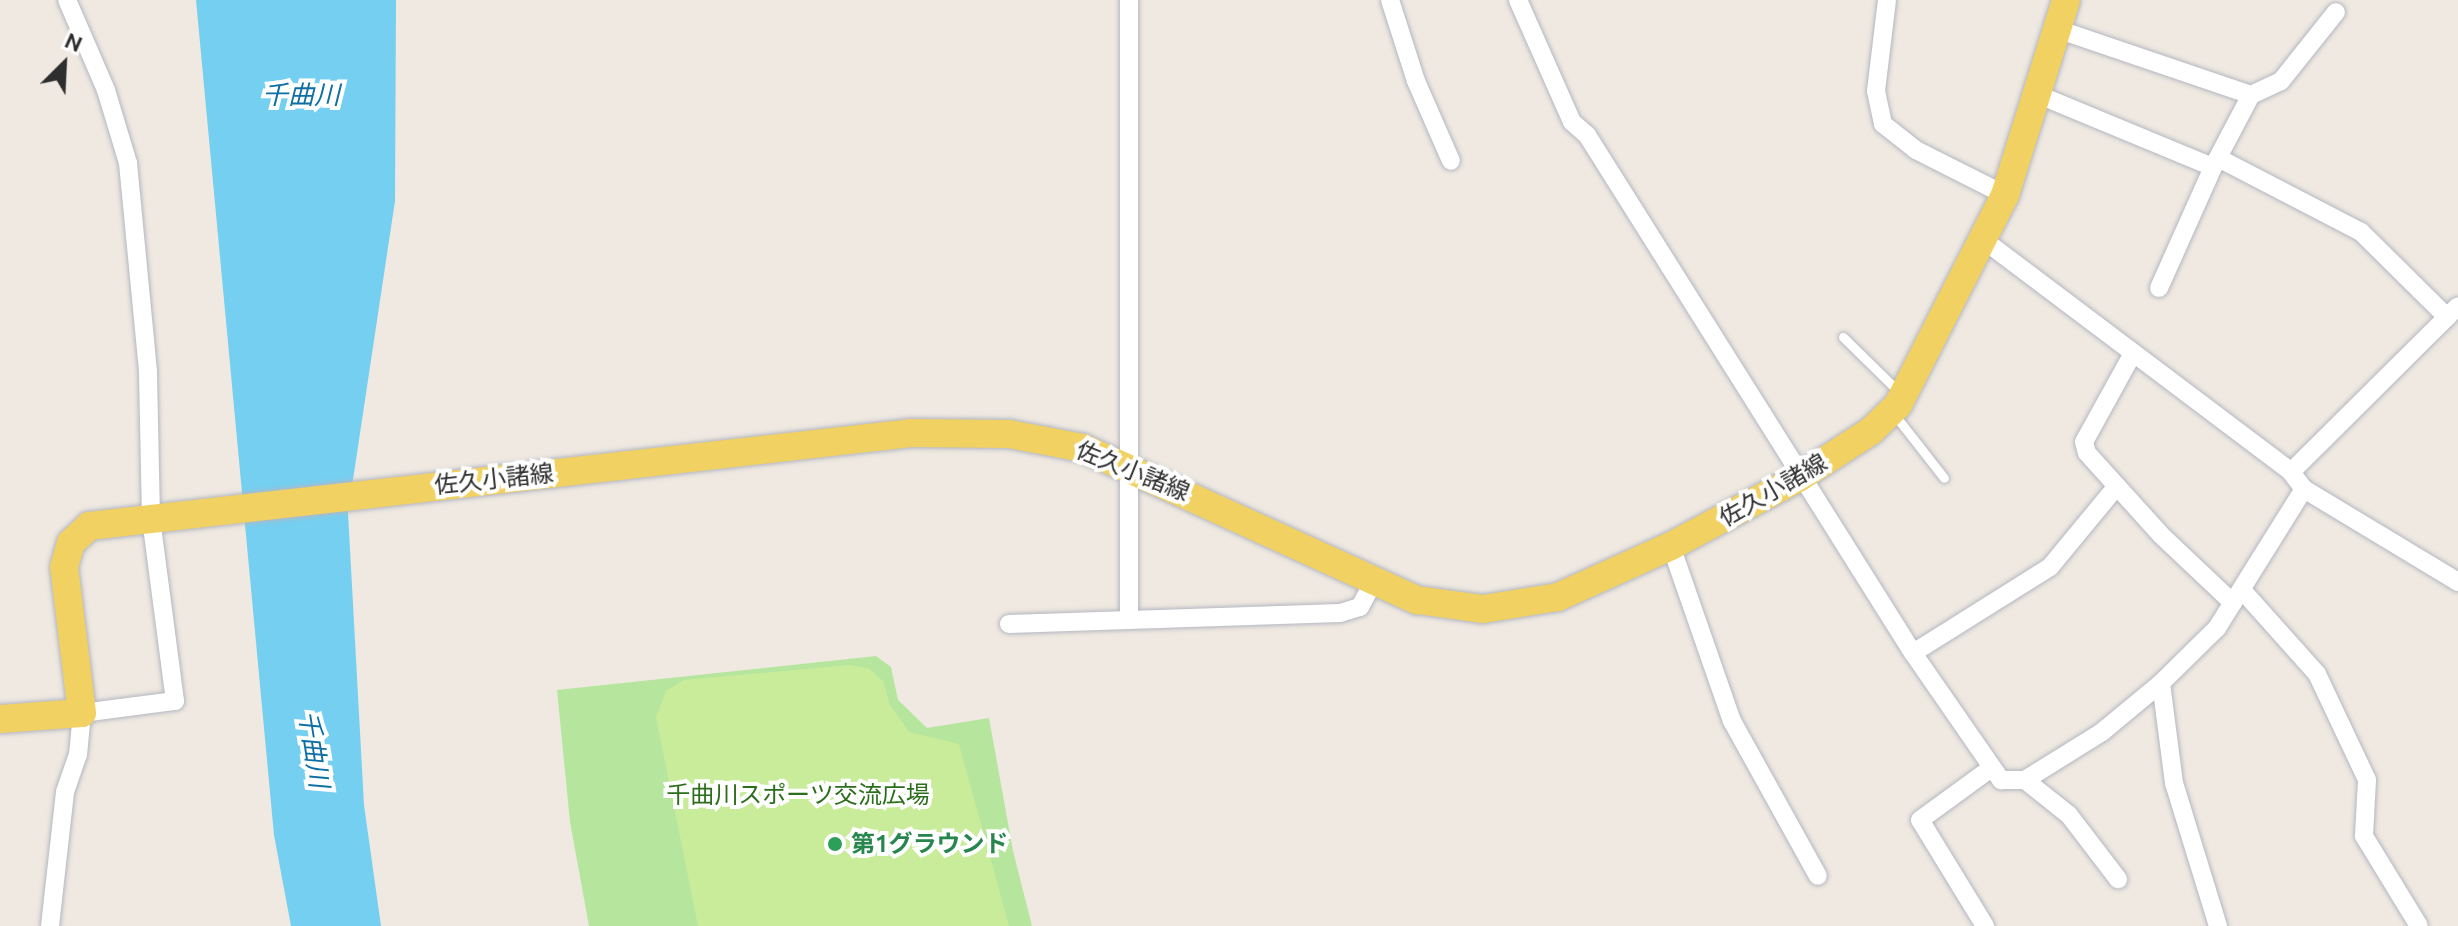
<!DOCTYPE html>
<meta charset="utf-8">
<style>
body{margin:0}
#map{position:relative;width:2458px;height:926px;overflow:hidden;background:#efe9e1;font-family:Ubuntu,"Noto Sans JP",sans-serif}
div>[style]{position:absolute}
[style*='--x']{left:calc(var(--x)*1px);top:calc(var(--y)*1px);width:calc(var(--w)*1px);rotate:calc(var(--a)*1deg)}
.green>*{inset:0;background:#b6e59e}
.pitch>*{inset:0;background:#c9ec9a}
.water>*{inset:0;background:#75cff0}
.roads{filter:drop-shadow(0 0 2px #b4b7c1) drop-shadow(0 0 2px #b4b7c1)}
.lane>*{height:9px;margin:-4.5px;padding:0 4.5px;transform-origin:4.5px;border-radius:4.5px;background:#fff}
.street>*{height:18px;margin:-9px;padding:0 9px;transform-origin:9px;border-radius:9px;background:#fff}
.primary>*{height:28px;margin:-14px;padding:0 14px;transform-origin:14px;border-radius:14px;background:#f2d163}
.dots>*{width:22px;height:22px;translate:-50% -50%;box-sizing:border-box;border:4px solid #fff;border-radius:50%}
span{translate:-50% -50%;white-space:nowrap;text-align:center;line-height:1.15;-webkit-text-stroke:8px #fff;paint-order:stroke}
.street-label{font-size:24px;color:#2e2e2e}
.park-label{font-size:24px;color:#2c6e1b}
.leisure-label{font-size:24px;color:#27864d;font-weight:700}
.left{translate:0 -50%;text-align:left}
.water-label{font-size:26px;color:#0d6fa3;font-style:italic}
.north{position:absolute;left:24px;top:24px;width:80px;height:80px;-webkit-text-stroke:6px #fff;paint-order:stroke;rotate:24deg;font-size:22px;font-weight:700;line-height:32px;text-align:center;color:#2e2e2e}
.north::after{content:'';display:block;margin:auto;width:28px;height:36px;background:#2e2e2e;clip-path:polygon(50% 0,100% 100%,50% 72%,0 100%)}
</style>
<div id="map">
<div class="green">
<div style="clip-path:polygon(876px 656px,891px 667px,898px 700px,927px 728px,989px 718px,1013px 851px,1032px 926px,589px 926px,570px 822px,557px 690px)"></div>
</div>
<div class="pitch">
<div style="clip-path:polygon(849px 665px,868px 668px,883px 681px,890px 705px,909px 732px,959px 744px,1009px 926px,698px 926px,656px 717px,666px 691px,684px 680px)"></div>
</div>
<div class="water">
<div style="clip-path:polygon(196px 0,396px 0,395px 201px,348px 513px,364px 805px,381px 926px,291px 926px,274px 835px)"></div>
</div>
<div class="roads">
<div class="lane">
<div style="--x:1843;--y:337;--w:81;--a:44.5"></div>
<div style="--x:1894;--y:414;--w:81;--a:52"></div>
</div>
<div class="street">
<div style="--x:1129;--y:0;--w:617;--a:90"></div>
<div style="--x:1390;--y:0;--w:85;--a:72.2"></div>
<div style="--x:1416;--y:81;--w:87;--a:66.4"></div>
<div style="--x:1518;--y:0;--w:133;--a:66.1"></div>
<div style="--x:1572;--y:122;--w:20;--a:41"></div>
<div style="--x:1587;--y:135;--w:612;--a:57.82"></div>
<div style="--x:1913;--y:653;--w:155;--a:55.3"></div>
<div style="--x:2001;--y:780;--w:24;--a:0"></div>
<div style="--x:2025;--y:780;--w:91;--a:-31.9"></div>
<div style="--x:2102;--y:732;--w:77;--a:-39.7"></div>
<div style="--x:2161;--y:683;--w:78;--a:-44.5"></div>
<div style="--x:2217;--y:628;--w:164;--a:-58"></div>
<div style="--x:1887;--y:0;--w:92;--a:96.9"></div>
<div style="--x:1876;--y:91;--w:34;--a:78"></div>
<div style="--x:1883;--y:124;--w:42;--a:38.2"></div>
<div style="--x:1916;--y:150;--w:100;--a:26.8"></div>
<div style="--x:2039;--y:95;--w:188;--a:22.5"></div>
<div style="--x:2213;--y:167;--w:81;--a:-62.2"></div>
<div style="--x:2251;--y:95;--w:205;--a:-161.2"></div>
<div style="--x:2251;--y:95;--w:33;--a:-25"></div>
<div style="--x:2281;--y:81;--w:88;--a:-51.4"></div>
<div style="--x:2220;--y:159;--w:159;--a:27.4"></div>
<div style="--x:2361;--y:232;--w:121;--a:44.7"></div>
<div style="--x:1985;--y:241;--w:383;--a:37"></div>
<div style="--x:2291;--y:472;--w:21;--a:53"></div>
<div style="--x:2304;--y:489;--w:180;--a:31.1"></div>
<div style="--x:2159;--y:288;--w:133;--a:-65.9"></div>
<div style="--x:2132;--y:355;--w:99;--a:118.9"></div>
<div style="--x:2084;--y:442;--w:11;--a:75"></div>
<div style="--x:2087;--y:453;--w:110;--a:47.9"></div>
<div style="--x:2161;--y:535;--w:99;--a:43.4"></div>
<div style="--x:2291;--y:472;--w:235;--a:-44.8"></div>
<div style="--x:1671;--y:546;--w:185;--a:70.8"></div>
<div style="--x:1732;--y:721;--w:177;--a:61"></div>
<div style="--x:2242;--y:590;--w:113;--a:48.2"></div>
<div style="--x:2317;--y:674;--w:117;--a:64.7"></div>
<div style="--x:2367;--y:780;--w:56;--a:93.1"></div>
<div style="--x:2364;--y:836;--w:105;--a:58.6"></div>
<div style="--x:1009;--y:624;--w:331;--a:-1.9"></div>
<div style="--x:1340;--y:613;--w:21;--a:-17"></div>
<div style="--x:1360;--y:607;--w:26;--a:-62"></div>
<div style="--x:1913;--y:653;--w:162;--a:-32.1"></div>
<div style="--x:2050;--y:567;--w:105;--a:-50.4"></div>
<div style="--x:2161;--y:683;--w:101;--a:82.6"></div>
<div style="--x:2174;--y:783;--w:150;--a:72.9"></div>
<div style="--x:2025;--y:780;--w:56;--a:38.5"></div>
<div style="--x:2069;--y:815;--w:81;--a:52.6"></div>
<div style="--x:50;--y:926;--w:135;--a:-83.6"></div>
<div style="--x:65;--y:792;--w:39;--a:-71"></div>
<div style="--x:78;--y:755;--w:42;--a:-84.6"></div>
<div style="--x:82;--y:713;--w:94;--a:-7.4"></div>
<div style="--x:175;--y:701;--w:185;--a:-97.5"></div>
<div style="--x:151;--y:518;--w:147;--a:-91.2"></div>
<div style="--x:148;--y:371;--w:209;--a:-95.5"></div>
<div style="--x:128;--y:163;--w:76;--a:-106.8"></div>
<div style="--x:106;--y:90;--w:98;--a:-113.4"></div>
<div style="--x:1985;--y:926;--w:124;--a:-121.5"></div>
<div style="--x:1920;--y:820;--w:87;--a:-36.1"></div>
</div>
<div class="primary">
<div style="--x:0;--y:719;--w:82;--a:-4.2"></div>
<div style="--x:82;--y:713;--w:147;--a:-97"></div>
<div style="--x:64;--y:567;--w:25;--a:-74"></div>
<div style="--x:71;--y:543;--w:25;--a:-43"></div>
<div style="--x:89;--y:526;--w:827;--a:-6.45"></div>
<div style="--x:911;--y:433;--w:98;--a:0.6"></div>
<div style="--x:1009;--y:434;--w:75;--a:10.7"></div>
<div style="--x:1083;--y:448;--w:367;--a:24.5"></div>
<div style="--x:1417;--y:600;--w:67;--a:7.8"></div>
<div style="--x:1483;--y:609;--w:76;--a:-9.1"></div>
<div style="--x:1558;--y:597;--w:124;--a:-24.3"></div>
<div style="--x:1671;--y:546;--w:146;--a:-28.1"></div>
<div style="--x:1800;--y:477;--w:85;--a:-32.9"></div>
<div style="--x:1871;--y:431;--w:37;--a:-44"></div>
<div style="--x:1898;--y:405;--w:236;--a:-63"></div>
<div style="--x:2005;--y:195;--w:204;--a:-72.6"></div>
</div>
</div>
<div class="dots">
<div style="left:835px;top:844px;background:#2e9e5b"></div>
</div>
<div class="street-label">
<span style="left:1133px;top:471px;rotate:22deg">佐久小諸線</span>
<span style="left:494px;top:479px;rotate:-6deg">佐久小諸線</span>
<span style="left:1773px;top:490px;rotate:-30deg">佐久小諸線</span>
</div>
<div class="park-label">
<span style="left:798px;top:795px">千曲川スポーツ交流広場</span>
</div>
<div class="leisure-label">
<span class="left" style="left:851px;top:844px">第1グラウンド</span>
</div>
<div class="water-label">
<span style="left:301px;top:95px">千曲川</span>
<span style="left:314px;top:749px;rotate:81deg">千曲川</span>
</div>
<div class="north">N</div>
</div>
